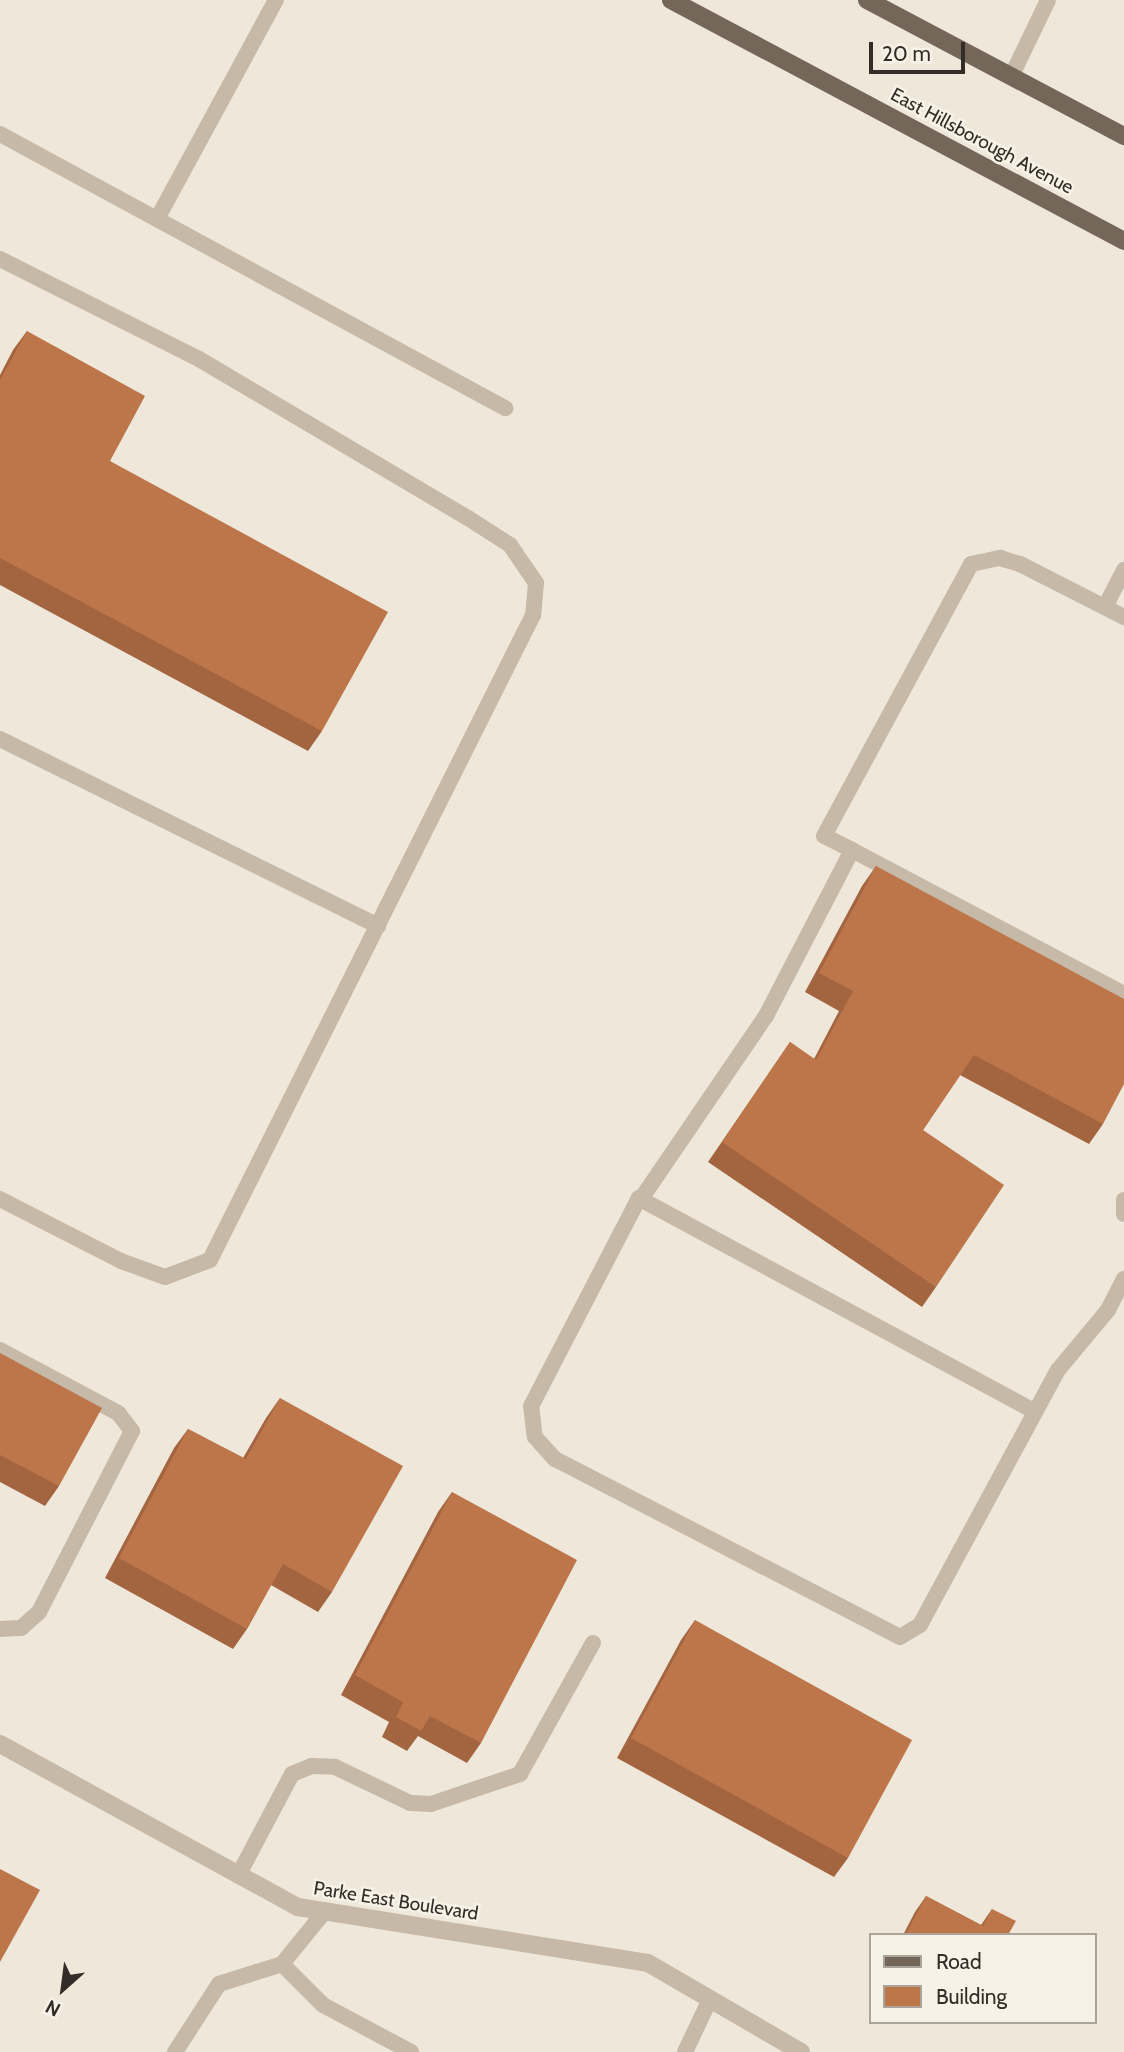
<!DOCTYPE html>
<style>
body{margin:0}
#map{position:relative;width:1124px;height:2052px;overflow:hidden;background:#efe8da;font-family:Cabin,sans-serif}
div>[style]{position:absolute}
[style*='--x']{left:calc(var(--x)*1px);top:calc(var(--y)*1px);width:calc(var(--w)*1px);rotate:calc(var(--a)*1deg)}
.service>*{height:16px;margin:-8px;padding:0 8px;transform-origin:8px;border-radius:8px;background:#c6b9a7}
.minor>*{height:18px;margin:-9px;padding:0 9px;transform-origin:9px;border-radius:9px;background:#c6b9a7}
.primary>*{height:18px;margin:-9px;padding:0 9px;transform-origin:9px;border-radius:9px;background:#746659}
.wall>*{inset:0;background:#a36540}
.building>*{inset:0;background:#bd754a}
span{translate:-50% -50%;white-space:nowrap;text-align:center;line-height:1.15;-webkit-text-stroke:5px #f7f2e6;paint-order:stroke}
.street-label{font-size:19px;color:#332c27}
.legend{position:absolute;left:869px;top:1933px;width:228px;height:91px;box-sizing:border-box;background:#f7f2e6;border:2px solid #a9a39a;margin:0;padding:9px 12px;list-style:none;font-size:21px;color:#332c27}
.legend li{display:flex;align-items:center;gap:14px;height:35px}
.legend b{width:35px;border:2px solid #a9a39a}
.north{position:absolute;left:28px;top:1954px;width:70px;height:70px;-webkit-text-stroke:5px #f7f2e6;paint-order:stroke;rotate:208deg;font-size:19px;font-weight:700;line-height:28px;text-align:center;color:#332c27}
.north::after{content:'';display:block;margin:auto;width:24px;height:32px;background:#332c27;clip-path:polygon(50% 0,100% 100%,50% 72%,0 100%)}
.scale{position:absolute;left:869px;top:42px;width:96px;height:32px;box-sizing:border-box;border:4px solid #332c27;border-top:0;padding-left:9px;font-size:21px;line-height:24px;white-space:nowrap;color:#332c27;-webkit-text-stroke:5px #f7f2e6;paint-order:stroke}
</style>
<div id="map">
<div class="service">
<div style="--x:1011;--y:77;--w:85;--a:-64.3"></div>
<div style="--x:0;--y:134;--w:575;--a:28.48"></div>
<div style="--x:157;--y:219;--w:249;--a:-61.5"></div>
<div style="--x:0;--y:259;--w:223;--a:26.7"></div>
<div style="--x:199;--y:359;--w:312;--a:30.6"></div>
<div style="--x:468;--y:518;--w:50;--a:32.7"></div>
<div style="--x:510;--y:545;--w:46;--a:55.6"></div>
<div style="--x:536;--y:583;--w:32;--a:95"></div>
<div style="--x:533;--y:615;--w:721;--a:116.6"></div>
<div style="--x:210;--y:1260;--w:48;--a:159.3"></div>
<div style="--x:165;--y:1277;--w:47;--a:-160"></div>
<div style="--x:121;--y:1261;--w:136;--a:-152.9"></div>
<div style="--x:1105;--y:607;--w:42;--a:-62.8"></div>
<div style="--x:0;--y:739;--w:422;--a:26.3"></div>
<div style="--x:852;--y:850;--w:31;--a:-153"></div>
<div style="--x:824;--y:836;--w:309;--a:-61.6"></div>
<div style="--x:971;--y:564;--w:30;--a:-12"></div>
<div style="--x:1000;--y:558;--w:21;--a:17"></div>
<div style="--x:1020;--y:564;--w:117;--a:27"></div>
<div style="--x:641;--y:1199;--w:222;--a:-55.7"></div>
<div style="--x:766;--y:1016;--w:187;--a:-62.6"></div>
<div style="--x:852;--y:850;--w:308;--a:27.9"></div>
<div style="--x:1124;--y:1200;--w:14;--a:90"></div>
<div style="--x:0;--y:1350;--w:134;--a:28.1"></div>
<div style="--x:118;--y:1413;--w:23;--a:52"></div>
<div style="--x:132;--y:1431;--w:203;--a:117.2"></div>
<div style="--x:39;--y:1612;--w:24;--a:138"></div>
<div style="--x:21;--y:1628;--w:21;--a:177"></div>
<div style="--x:1034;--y:1411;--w:449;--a:-151.7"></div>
<div style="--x:639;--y:1198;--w:234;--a:117.4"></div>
<div style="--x:531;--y:1406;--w:31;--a:83"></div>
<div style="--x:535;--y:1437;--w:30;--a:48"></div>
<div style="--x:555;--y:1459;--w:388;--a:27.3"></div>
<div style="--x:900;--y:1637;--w:23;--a:-31"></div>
<div style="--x:920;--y:1625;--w:290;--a:-61.6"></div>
<div style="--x:1058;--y:1370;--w:78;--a:-50.2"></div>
<div style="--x:1108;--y:1310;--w:35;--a:-63"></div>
<div style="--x:239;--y:1874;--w:113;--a:-62.1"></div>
<div style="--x:292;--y:1774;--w:22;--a:-22"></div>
<div style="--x:312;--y:1766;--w:23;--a:2"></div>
<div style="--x:335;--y:1767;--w:83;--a:25.6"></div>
<div style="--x:410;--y:1803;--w:21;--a:3"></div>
<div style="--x:431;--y:1804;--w:94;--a:-18.6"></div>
<div style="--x:520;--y:1774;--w:150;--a:-60.9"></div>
<div style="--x:282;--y:1964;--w:58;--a:45"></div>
<div style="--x:323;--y:2005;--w:100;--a:28.1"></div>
<div style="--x:175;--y:2052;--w:81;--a:-57.1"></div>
<div style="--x:219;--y:1984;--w:66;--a:-17.6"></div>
<div style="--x:282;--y:1964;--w:68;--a:-50.9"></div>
<div style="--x:685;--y:2052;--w:59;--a:-64.7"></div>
</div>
<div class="minor">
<div style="--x:0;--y:1744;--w:340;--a:28.7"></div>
<div style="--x:298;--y:1907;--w:354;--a:9.1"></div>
<div style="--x:648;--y:1963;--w:177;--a:30.2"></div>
</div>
<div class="primary">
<div style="--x:671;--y:0;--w:513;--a:28.01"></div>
<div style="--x:867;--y:0;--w:291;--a:27.9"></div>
</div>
<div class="wall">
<div style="clip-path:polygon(27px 331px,110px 461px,322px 731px,308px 751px,0 585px,0 375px,13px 350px)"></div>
<div style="clip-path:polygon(876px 866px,1103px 1124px,1089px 1144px,960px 1075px,923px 1130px,936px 1287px,922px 1307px,708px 1162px,790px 1042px,814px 1059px,839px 1011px,805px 992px,862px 886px)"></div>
<div style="clip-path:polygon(0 1353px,59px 1486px,45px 1506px,0 1482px)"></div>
<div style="clip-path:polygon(280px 1398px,332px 1592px,318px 1612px,271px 1585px,247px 1629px,233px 1649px,105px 1578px,174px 1448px,188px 1429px,243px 1458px,266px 1418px)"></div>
<div style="clip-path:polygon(452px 1492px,481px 1743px,467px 1763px,418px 1736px,407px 1751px,382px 1737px,389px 1722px,341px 1695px,438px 1512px)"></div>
<div style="clip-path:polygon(695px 1620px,848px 1858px,834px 1877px,617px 1758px,681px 1640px)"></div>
<div style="clip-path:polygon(926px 1896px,981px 1925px,992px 1909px,1008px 1935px,903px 1935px,915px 1912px)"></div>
</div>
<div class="building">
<div style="clip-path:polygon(27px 331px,145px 396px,110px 461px,388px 612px,322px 731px,0 558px,0 380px)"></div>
<div style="clip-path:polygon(876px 866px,1124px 999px,1124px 1084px,1103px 1124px,974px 1055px,923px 1130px,1004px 1185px,936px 1287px,722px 1142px,790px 1042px,816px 1060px,853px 991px,819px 973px)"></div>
<div style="clip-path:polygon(0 1353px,102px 1408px,59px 1486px,0 1455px)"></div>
<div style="clip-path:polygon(280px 1398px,403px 1466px,332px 1592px,283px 1564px,247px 1629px,119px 1558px,188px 1429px,246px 1459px)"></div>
<div style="clip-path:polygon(452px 1492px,577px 1560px,481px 1743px,430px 1716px,421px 1731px,396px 1717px,403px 1702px,355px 1675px)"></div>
<div style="clip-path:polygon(695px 1620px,912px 1740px,848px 1858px,631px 1738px)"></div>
<div style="clip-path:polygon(0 1869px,40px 1890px,0 1962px)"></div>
<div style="clip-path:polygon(926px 1896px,983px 1926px,992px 1909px,1016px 1921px,1008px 1935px,905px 1935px)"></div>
</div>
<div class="street-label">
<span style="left:982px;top:141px;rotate:28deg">East Hillsborough Avenue</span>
<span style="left:396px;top:1901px;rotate:9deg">Parke East Boulevard</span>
</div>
<ul class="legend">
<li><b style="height:9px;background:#746659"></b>Road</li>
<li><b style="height:19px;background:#bd754a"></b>Building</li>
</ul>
<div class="north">N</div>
<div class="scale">20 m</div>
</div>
